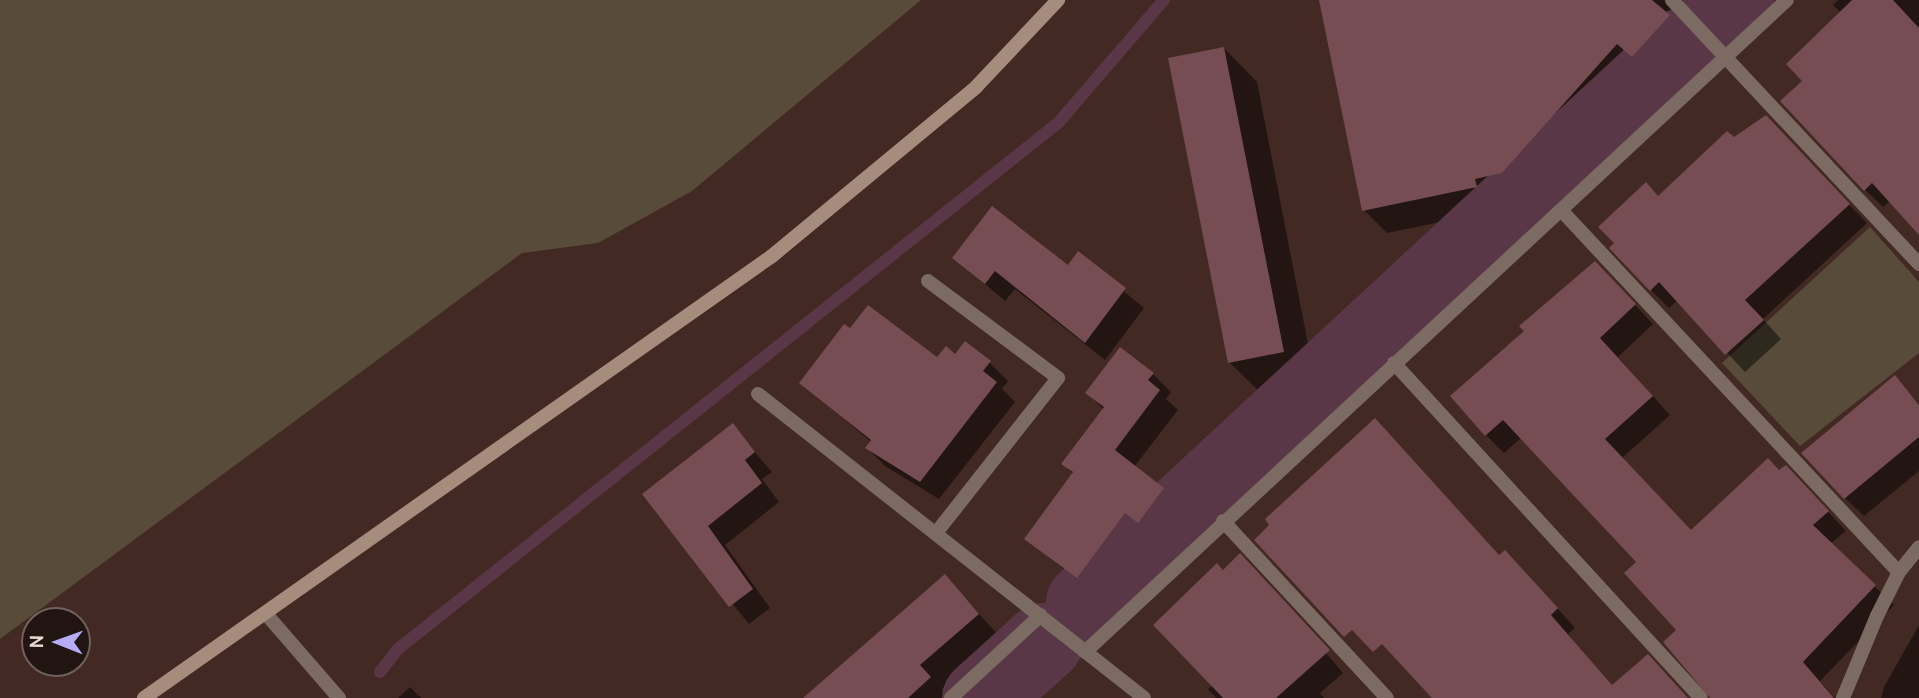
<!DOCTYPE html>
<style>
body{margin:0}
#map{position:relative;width:1919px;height:698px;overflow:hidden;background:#432923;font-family:Cabin,sans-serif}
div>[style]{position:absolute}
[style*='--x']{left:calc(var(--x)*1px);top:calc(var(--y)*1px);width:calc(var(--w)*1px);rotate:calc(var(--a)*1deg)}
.green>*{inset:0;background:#594b39}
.shadow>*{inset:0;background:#0007}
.stream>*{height:12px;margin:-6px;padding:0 6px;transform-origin:6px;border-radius:6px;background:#593746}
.river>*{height:79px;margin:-39.5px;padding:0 39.5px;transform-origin:39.5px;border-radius:39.5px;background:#593746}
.building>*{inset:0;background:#754d52}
.street>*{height:14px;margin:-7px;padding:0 7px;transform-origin:7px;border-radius:7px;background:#7b6b62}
.secondary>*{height:14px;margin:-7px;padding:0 7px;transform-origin:7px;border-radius:7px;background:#a58c7d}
span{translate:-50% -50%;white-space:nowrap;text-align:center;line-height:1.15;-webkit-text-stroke:6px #211512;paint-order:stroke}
.north{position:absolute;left:21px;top:607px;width:70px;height:70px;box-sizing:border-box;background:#211512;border:2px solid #71625f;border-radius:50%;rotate:271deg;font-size:19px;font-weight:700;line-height:28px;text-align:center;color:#e8d6d3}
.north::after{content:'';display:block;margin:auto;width:24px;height:32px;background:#b6acf8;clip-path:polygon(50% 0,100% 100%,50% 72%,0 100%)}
</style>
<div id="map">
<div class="green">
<div style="clip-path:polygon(0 0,921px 0,692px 191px,598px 243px,522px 253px,0 639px)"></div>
<div style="clip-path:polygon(1870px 227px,1919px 282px,1919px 353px,1800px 446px,1722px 363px)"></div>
</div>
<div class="shadow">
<div style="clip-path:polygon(1321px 0,1726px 0,1707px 20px,1699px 13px,1689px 16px,1685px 26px,1692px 40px,1657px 79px,1641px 66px,1526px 196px,1498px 202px,1499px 210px,1387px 233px,1364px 210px)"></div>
<div style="clip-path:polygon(1838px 0,1919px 0,1919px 233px,1890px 201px,1883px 207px,1865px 190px,1804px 81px,1841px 13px,1833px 5px)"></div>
<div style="clip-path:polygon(1224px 48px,1257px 82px,1316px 385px,1263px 395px,1229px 362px)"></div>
<div style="clip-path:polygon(1784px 136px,1867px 223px,1763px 319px,1781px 339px,1745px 372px,1678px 300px,1669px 308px,1651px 290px,1659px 198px,1734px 140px)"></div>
<div style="clip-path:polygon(1079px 254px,1144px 308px,1105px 360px,1015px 289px,1005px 301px,955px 258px,1068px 267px)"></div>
<div style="clip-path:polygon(1613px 281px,1653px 324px,1618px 357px,1670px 415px,1622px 458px,1691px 532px,1780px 472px,1804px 486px,1846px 531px,1830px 544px,1894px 605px,1820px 681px,1835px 698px,1717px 698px,1639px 562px,1522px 437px,1504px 453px,1486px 435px)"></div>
<div style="clip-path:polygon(850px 330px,937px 360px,955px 356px,989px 362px,1008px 381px,1002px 389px,1015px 402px,939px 499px,885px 466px,867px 448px,871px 442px,801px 382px)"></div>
<div style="clip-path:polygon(1153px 374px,1171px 392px,1166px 399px,1178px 410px,1134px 467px,1182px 508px,1158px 540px,1145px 530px,1096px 596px,1026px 538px,1074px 474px,1064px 464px,1104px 410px,1088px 393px)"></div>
<div style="clip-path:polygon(1895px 378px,1919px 404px,1919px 471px,1864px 516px,1845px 498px)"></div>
<div style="clip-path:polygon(732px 426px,772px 472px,762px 479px,779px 502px,725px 545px,770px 608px,749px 624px,644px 494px)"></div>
<div style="clip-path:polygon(1500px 557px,1524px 571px,1575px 628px,1568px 634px,1613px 687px,1687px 698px,1443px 698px)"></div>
<div style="clip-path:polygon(1223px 572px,1258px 574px,1343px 673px,1320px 693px,1324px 698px,1216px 698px,1208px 689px,1213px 685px)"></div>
<div style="clip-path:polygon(945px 577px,1001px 638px,942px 689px,950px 698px,806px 698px)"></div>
<div style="clip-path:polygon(1919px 625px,1919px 698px,1881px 698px,1884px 687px)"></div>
<div style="clip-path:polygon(410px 687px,421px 698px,398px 698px)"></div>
</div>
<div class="stream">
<div style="--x:380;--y:672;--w:29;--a:-52"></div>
<div style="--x:398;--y:649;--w:845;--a:-38.56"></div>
<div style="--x:1059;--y:122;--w:161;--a:-49.3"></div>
</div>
<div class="river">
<div style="--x:1719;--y:14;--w:21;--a:-43"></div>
<div style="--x:1085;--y:602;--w:819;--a:-42.82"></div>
<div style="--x:981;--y:698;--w:84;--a:-42.1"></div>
</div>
<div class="building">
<div style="clip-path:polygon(1319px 0,1652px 0,1670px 15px,1632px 57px,1617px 44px,1502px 173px,1475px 179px,1477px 187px,1362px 211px)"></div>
<div style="clip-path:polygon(1852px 0,1893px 0,1919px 28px,1919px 235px,1872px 183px,1864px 191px,1780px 101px,1802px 81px,1786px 64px)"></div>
<div style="clip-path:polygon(1224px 47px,1284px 352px,1228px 363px,1168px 58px)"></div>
<div style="clip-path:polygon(1766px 115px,1850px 204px,1745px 300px,1764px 320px,1725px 355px,1659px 282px,1650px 291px,1609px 248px,1614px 243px,1598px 227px,1646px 182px,1658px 196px,1727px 131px,1734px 137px)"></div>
<div style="clip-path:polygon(992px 206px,1068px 265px,1078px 251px,1126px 288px,1085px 343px,995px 271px,985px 284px,952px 258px)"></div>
<div style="clip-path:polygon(1595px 261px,1636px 304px,1600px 338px,1653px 396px,1605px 439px,1691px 530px,1768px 458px,1779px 470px,1786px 465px,1829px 511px,1813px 525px,1876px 585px,1803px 662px,1834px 698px,1710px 698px,1663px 642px,1676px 630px,1624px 573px,1636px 562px,1503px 420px,1485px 436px,1450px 396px,1524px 331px,1519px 326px)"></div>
<div style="clip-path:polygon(868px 305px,937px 357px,946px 346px,955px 354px,965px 341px,991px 361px,983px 371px,997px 382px,920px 482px,865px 448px,871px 440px,799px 383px,844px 324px,850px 328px)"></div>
<div style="clip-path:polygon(1120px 347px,1154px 373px,1148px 380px,1160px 390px,1115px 450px,1164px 488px,1138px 523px,1125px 513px,1077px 578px,1024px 539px,1073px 472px,1061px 464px,1104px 407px,1085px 393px)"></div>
<div style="clip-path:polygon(1895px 375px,1919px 405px,1919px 437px,1844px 499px,1801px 453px)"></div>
<div style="clip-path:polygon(1375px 418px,1499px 555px,1505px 550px,1558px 608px,1551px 615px,1612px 685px,1648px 654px,1688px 698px,1432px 698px,1382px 644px,1373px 652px,1352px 630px,1344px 637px,1254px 540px,1269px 525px,1265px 519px)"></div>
<div style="clip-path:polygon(733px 423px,755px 452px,745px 460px,762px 483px,708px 526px,753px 589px,729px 607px,642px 494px)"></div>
<div style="clip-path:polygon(1240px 553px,1330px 650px,1276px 698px,1223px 698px,1153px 625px,1217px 563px,1223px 570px)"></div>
<div style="clip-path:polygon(945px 574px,979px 614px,920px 665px,931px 677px,908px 698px,803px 698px)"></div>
</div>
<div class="street">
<div style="--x:1672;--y:0;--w:362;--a:46.9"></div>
<div style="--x:1561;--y:210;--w:495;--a:47"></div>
<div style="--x:928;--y:281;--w:162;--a:36.7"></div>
<div style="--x:1058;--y:378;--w:196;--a:128.2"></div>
<div style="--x:1394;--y:363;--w:454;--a:47.5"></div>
<div style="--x:758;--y:394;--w:491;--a:38.2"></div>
<div style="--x:1223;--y:521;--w:241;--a:47.2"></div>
<div style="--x:267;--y:615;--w:110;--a:49.1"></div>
<div style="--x:1085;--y:652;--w:958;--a:-42.89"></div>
<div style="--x:951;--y:698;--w:122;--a:-42.7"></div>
<div style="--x:1843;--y:698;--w:89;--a:-67.5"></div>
<div style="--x:1877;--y:616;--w:49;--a:-63.4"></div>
<div style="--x:1899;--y:572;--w:32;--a:-51"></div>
</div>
<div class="secondary">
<div style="--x:144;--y:698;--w:768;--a:-35.14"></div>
<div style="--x:772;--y:256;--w:265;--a:-39.6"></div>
<div style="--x:976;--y:87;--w:120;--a:-46.7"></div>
</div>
<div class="north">N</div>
</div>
